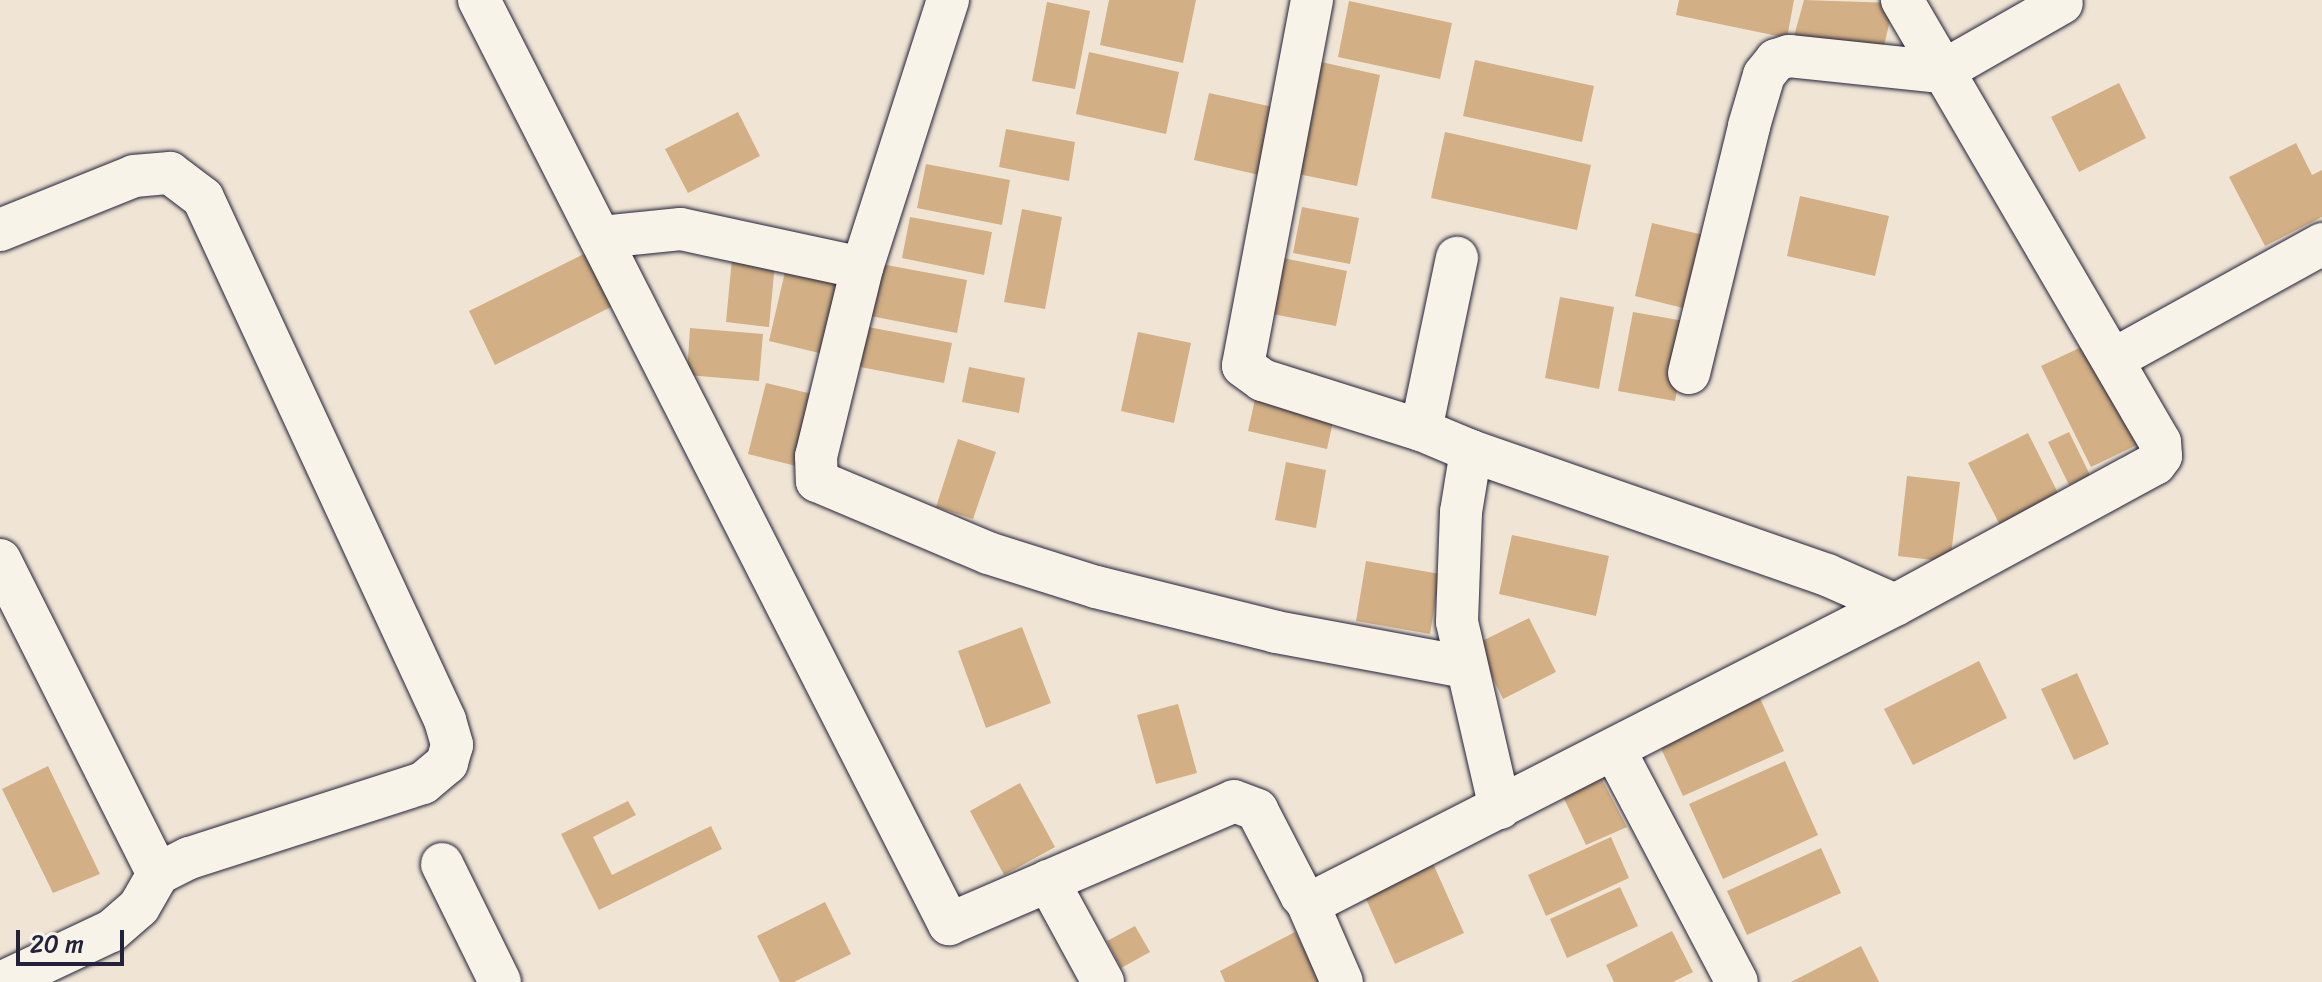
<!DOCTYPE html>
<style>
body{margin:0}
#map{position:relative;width:2322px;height:982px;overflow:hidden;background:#f0e5d4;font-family:Sriracha,sans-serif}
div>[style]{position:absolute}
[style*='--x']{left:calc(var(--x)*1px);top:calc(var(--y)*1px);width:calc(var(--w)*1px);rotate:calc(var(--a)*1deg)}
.building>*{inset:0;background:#d2af84}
.roads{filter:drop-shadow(0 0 2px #22223b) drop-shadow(0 0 2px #22223b)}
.street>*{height:42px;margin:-21px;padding:0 21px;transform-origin:21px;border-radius:21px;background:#f7f3e8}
span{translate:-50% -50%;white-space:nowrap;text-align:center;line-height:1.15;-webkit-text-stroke:6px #f7f3e8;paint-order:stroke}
.scale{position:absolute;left:16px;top:930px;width:108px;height:36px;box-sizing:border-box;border:4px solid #22223b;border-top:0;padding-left:10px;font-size:24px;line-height:28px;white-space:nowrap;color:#22223b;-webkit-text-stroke:6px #f7f3e8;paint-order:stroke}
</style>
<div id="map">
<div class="building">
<div style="clip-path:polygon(1109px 0,1196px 0,1183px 63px,1100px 45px)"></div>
<div style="clip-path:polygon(1679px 0,1794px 0,1787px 38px,1676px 15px)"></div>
<div style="clip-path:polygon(1804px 0,1894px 3px,1881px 59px,1793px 40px)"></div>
<div style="clip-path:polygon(1349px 1px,1452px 23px,1440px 79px,1338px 57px)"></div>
<div style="clip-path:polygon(1047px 2px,1090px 11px,1075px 89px,1032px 81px)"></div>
<div style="clip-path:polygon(1089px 52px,1179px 72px,1166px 134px,1076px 114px)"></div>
<div style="clip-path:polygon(1475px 60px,1594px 86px,1582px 142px,1463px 116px)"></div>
<div style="clip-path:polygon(1321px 62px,1380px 75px,1357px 186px,1298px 174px)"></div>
<div style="clip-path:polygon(2119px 83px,2146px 138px,2079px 172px,2051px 117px)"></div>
<div style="clip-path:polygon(1209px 93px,1287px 110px,1272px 178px,1194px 160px)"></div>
<div style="clip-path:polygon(738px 112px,760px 156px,688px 193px,665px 149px)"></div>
<div style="clip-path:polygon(1006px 129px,1075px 142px,1069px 181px,999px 167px)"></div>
<div style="clip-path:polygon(1445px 132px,1591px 165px,1577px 230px,1431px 198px)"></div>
<div style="clip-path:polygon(2296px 143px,2312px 175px,2322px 170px,2322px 217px,2265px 246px,2229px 177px)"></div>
<div style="clip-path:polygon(926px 164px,1010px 180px,1002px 225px,917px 208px)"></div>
<div style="clip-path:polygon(1800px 196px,1889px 216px,1875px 276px,1787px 256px)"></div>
<div style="clip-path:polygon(1302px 207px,1359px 218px,1350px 264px,1293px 253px)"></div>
<div style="clip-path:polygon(1022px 209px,1062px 217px,1045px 309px,1004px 302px)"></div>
<div style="clip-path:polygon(910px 217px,992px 232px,984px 275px,902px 258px)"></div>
<div style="clip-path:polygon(1652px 223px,1708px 236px,1691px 310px,1635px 296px)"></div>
<div style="clip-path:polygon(596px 248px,623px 301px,495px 365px,469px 311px)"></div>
<div style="clip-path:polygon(733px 248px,776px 252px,769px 327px,726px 322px)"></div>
<div style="clip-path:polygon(1283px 258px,1347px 271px,1336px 326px,1272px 314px)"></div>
<div style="clip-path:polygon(787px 263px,854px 279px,836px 357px,769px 341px)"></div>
<div style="clip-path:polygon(881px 264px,967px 280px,957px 333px,871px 316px)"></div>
<div style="clip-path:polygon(1560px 297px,1614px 307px,1599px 389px,1545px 378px)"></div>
<div style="clip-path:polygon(1633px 312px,1690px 322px,1675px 401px,1618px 391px)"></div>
<div style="clip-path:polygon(863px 326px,952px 343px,944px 383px,855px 366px)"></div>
<div style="clip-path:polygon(690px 328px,763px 334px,759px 381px,687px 375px)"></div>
<div style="clip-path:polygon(1138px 332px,1191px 343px,1174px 423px,1121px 411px)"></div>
<div style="clip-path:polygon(2090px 343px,2139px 444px,2091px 467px,2041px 366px)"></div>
<div style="clip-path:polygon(969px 367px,1025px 378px,1019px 413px,962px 402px)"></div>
<div style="clip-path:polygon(766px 383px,825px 397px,808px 469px,748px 454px)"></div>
<div style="clip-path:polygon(1257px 390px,1336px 408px,1327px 449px,1248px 431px)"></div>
<div style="clip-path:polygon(2069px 432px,2090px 475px,2069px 485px,2048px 442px)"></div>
<div style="clip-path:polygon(2028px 433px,2059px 495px,2000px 525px,1968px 463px)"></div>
<div style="clip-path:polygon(958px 439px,996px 452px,973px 519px,936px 507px)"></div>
<div style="clip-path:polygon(1286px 462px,1326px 470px,1316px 528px,1275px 520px)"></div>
<div style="clip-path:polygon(1907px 476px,1960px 482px,1950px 562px,1898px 556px)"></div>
<div style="clip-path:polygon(1512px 535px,1609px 556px,1596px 616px,1499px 594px)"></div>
<div style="clip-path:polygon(1366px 561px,1440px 574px,1430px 634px,1356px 621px)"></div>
<div style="clip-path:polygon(1529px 618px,1556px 672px,1503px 699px,1476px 644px)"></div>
<div style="clip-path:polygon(1022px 627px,1051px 703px,986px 728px,958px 651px)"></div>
<div style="clip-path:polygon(1979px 661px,2007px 718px,1913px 765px,1884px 709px)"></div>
<div style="clip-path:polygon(2077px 673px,2109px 744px,2074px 760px,2041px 689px)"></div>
<div style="clip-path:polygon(1759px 696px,1784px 751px,1683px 796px,1658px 742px)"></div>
<div style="clip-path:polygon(1178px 704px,1197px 773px,1156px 784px,1137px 715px)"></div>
<div style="clip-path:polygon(1785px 761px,1818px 835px,1723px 879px,1689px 804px)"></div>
<div style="clip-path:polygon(48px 766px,100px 874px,53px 893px,2px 789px)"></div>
<div style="clip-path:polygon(1598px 772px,1627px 827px,1586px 845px,1558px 786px)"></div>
<div style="clip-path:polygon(1020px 783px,1055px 847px,1004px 875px,970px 811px)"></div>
<div style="clip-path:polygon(628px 801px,636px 815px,593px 837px,612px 875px,711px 826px,722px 849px,599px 910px,561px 834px)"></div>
<div style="clip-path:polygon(1611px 837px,1629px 878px,1546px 916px,1528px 875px)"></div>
<div style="clip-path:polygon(1821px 848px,1841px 893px,1747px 935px,1727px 891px)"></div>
<div style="clip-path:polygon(1431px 859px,1464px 933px,1395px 964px,1362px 890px)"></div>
<div style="clip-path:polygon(1620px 887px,1638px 926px,1567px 958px,1550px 919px)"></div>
<div style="clip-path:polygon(825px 902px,851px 954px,794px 982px,780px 982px,757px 936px)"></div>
<div style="clip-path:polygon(1135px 926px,1150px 952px,1121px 968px,1107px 941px)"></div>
<div style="clip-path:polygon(1672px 931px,1693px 972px,1673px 982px,1614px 982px,1606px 965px)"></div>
<div style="clip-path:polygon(1295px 932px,1321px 982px,1225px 982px,1220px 971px)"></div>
<div style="clip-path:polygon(1861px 946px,1879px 982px,1791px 982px)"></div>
</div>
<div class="roads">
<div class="street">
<div style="--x:479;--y:0;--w:1037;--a:63.04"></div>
<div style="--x:949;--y:924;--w:310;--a:-23.3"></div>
<div style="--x:1234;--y:801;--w:25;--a:21"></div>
<div style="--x:1257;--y:810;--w:96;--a:62.6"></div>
<div style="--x:1301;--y:895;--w:9;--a:49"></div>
<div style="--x:1307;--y:902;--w:8;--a:-7"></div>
<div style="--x:1315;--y:901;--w:651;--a:-27.04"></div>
<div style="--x:1895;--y:605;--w:296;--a:-28.5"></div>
<div style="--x:2155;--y:464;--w:10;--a:-53"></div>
<div style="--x:2161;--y:456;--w:14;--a:-94"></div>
<div style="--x:2160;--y:442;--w:512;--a:-120.27"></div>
<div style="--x:948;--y:0;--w:281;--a:107.8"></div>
<div style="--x:862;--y:268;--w:194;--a:103.7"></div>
<div style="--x:816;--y:456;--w:25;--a:88"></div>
<div style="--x:817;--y:481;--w:186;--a:22.8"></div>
<div style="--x:988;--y:553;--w:113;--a:17.5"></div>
<div style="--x:1096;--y:587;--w:186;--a:14"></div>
<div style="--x:1276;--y:632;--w:191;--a:10.5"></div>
<div style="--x:1312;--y:0;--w:372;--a:100.7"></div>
<div style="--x:1243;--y:366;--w:24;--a:36"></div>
<div style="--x:1262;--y:380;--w:167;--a:17.5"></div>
<div style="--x:1421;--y:430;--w:54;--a:22.8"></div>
<div style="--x:1471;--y:451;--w:62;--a:99.3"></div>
<div style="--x:1461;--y:512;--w:110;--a:92.1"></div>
<div style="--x:1457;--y:622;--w:191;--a:77"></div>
<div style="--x:0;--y:230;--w:144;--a:-21.9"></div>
<div style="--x:134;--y:176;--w:36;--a:-5"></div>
<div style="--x:170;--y:173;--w:41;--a:37.1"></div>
<div style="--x:203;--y:198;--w:575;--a:65.13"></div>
<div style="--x:445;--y:720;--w:26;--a:74"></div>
<div style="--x:452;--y:745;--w:19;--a:106"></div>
<div style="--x:447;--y:763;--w:31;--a:140"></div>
<div style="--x:423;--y:783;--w:246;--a:162.2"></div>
<div style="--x:189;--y:858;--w:35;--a:153"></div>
<div style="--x:158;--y:874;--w:38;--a:120"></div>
<div style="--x:139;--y:907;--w:37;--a:139"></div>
<div style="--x:111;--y:931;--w:119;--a:154.7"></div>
<div style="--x:602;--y:237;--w:79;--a:-5.8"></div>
<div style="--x:681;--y:229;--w:185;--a:12.2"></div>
<div style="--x:2114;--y:359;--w:238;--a:-28.9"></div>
<div style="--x:1689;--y:373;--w:254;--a:-76.3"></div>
<div style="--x:1749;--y:126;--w:53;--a:-73.6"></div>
<div style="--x:1764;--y:75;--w:19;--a:-51"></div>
<div style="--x:1776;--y:60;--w:14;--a:-17"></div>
<div style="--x:1789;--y:56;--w:153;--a:6"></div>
<div style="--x:1941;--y:72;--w:139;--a:-29.7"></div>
<div style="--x:1421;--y:430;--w:176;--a:-78.2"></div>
<div style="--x:1471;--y:451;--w:377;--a:19.2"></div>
<div style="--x:1827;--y:575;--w:74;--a:23.8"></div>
<div style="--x:0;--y:560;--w:352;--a:63.3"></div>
<div style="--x:1614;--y:749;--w:263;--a:62.2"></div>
<div style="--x:442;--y:864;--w:131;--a:63.8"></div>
<div style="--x:1048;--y:881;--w:115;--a:61.4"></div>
<div style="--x:1307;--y:902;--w:87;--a:66.4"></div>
</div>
</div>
<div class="scale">20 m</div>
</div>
